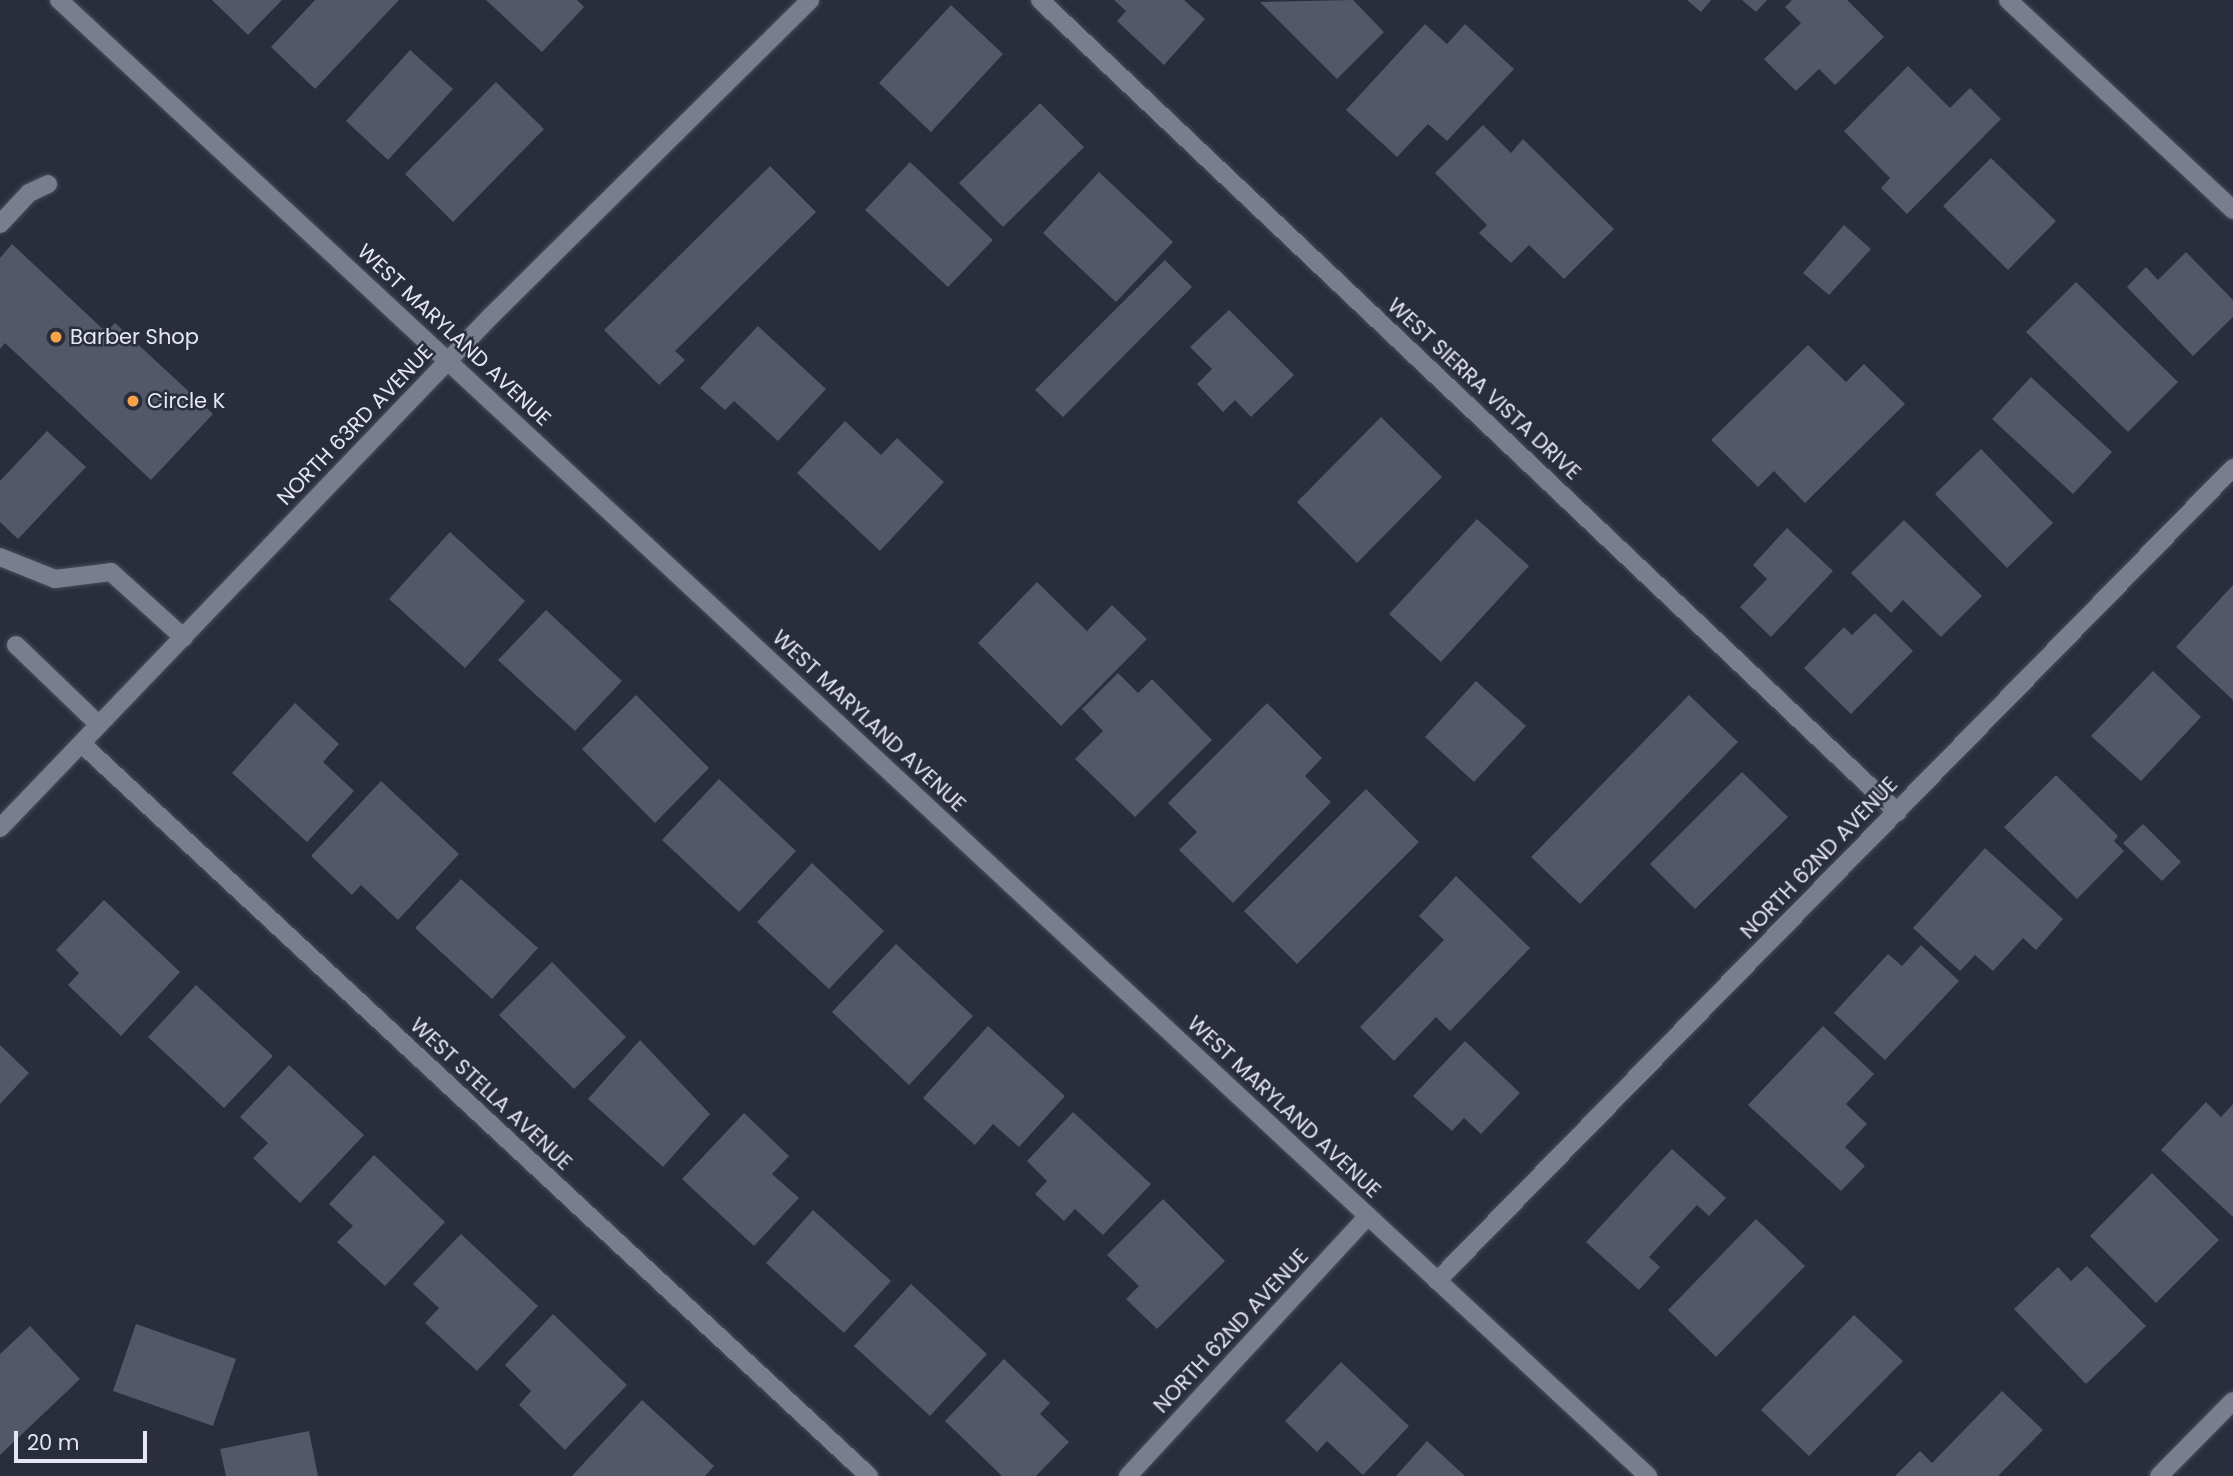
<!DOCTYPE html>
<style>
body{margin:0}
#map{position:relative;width:2233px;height:1476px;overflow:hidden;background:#292d3c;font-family:Poppins,sans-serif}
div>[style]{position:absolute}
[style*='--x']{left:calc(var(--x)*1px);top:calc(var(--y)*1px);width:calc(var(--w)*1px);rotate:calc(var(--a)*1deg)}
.building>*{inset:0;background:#535869}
.roads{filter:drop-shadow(0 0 2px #494c58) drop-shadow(0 0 2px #494c58)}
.lane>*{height:18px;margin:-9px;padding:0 9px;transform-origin:9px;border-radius:9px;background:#797e8f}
.street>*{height:18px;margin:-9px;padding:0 9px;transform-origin:9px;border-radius:9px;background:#797e8f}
.secondary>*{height:18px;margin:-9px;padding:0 9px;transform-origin:9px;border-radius:9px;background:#797e8f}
.dots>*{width:19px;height:19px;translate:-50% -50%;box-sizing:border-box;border:4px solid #292d3c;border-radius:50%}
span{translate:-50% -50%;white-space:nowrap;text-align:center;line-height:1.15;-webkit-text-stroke:5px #292d3c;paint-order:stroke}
.street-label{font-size:21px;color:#e4e7f1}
.poi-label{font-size:21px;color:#e4e7f1}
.left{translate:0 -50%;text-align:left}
.scale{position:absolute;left:14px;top:1431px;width:133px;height:32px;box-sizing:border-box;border:4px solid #e4e7f1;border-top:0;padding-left:9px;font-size:21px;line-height:24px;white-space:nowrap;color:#e4e7f1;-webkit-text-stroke:5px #292d3c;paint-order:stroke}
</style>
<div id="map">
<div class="building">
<div style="clip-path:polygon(212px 0,282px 0,248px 35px)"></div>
<div style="clip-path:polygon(315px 0,399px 0,315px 89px,271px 47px)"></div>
<div style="clip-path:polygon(486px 0,577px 0,584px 7px,542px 52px)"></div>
<div style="clip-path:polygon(1114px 0,1184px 0,1205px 19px,1164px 65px,1117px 21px,1126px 11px)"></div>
<div style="clip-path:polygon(1353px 0,1384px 32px,1337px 79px,1260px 2px)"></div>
<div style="clip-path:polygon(1687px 0,1711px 0,1701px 12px)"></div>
<div style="clip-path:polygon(1742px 0,1767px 0,1756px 12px)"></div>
<div style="clip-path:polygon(1792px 0,1847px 0,1884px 37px,1835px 85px,1819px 69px,1796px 91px,1764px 59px,1801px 23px,1785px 7px)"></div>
<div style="clip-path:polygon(951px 5px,1003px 54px,931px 132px,879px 83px)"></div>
<div style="clip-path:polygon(1425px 24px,1447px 44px,1465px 24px,1514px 69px,1447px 141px,1428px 124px,1397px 157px,1346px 110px)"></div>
<div style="clip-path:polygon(410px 50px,453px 89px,388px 160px,346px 121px)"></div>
<div style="clip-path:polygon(1908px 66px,1950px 108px,1970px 88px,2001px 119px,1907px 214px,1881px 188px,1890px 178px,1844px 131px)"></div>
<div style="clip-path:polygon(496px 82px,544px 129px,453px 222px,405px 174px)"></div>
<div style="clip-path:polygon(1040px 103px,1084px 147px,1003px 227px,959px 183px)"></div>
<div style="clip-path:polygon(1483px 125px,1511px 153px,1523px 139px,1614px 229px,1564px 279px,1529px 245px,1511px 263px,1479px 233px,1487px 225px,1435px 173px)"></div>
<div style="clip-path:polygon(1991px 158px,2056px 221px,2008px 270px,1943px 206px)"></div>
<div style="clip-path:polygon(910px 162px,993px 240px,948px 287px,865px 210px)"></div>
<div style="clip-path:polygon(770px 166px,816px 212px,675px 351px,685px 360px,659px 385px,604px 330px)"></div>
<div style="clip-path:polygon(1099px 172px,1173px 242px,1116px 302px,1043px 233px)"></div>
<div style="clip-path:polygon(1844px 225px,1871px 249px,1829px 295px,1803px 273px)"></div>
<div style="clip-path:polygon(12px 244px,106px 332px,115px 323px,213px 414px,151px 480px,5px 343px,0 349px,0 258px)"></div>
<div style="clip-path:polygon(2186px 252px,2233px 300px,2233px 317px,2193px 356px,2127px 287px,2146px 267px,2158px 280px)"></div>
<div style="clip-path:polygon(1165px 260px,1192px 287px,1063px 417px,1035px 390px)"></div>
<div style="clip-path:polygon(2076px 282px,2178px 382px,2128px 432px,2026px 332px)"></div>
<div style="clip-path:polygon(1229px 310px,1294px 375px,1251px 417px,1235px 400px,1223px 412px,1197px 384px,1212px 369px,1190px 347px)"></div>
<div style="clip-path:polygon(758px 326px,826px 389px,778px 441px,734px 401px,725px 410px,700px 388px)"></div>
<div style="clip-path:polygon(1808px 345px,1846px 382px,1864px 364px,1905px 404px,1805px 503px,1774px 471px,1758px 487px,1711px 440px)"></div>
<div style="clip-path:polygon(2031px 377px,2112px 452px,2073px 494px,1992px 419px)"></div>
<div style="clip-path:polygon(1381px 417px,1442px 477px,1357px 563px,1297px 502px)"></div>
<div style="clip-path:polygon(845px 421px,881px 455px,897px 438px,944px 482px,880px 551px,797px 473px)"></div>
<div style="clip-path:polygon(47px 431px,86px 467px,18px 539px,0 522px,0 481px)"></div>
<div style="clip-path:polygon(1981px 449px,2053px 523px,2007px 568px,1935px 494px)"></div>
<div style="clip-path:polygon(1477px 519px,1529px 566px,1441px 662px,1389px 614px)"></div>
<div style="clip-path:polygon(1904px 520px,1982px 596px,1941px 637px,1903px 600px,1891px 613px,1851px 573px)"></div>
<div style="clip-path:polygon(1787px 528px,1833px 571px,1771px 637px,1740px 607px,1767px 579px,1753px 565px)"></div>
<div style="clip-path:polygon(450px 532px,525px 601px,465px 668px,389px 599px)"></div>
<div style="clip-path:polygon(1037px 582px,1087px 631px,1112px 605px,1147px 639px,1061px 726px,978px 643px)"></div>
<div style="clip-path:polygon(2233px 585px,2233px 700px,2176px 647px)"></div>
<div style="clip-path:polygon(546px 610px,622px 681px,575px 731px,498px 660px)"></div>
<div style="clip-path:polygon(1875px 613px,1913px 651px,1851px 714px,1804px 668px,1844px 627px,1852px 635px)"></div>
<div style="clip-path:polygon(2153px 671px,2201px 717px,2141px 781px,2091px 736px)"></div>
<div style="clip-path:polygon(1118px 673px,1138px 693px,1152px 679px,1212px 740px,1135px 817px,1075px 759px,1103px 731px,1082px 709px)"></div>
<div style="clip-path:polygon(1476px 681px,1526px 726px,1474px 782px,1425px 737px)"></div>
<div style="clip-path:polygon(636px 695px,709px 768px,655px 823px,582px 749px)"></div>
<div style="clip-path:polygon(1689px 695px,1738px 742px,1580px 904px,1531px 857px)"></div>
<div style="clip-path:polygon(295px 703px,339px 744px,323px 762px,354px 791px,307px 842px,232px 773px)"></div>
<div style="clip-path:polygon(1267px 703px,1322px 758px,1305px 776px,1331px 802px,1233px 903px,1179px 850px,1197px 832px,1168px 803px)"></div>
<div style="clip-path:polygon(1742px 772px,1788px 817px,1695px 909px,1650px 864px)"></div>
<div style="clip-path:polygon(2056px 775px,2118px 836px,2114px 841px,2124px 851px,2077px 899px,2004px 827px)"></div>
<div style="clip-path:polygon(719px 779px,796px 851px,739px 912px,662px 840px)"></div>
<div style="clip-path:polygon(381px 781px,459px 854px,398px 920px,361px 885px,352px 895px,311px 856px)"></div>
<div style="clip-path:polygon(1366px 789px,1419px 842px,1297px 964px,1244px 911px)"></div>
<div style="clip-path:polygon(2143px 824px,2181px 862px,2162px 881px,2123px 843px)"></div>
<div style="clip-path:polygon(1985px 848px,2063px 919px,2036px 950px,2023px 938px,1993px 971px,1975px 955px,1960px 971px,1913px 928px)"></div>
<div style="clip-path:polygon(812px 863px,884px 931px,829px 989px,757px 922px)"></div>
<div style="clip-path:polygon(1456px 876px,1530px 948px,1450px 1031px,1436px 1017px,1394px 1061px,1360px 1027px,1444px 940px,1419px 916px)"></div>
<div style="clip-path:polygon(461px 879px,538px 948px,492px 999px,415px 928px)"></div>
<div style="clip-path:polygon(104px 900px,180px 972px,121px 1036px,68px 985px,79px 973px,56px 950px)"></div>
<div style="clip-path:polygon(896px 944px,973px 1016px,909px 1085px,832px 1012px)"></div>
<div style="clip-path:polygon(1921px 945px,1959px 981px,1885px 1060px,1834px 1013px,1888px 954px,1902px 966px)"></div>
<div style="clip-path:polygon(552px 962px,626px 1037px,574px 1089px,499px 1015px)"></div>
<div style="clip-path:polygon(196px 985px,273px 1056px,224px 1108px,148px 1037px)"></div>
<div style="clip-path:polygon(988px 1026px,1065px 1096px,1019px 1147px,993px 1124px,975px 1145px,923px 1098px)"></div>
<div style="clip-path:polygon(1823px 1026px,1874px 1074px,1846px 1104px,1867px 1124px,1845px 1147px,1865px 1166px,1841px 1191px,1748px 1105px)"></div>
<div style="clip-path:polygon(640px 1040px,710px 1114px,663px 1167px,588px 1099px)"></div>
<div style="clip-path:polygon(1465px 1041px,1520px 1093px,1481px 1134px,1464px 1118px,1452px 1131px,1413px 1096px)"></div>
<div style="clip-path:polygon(0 1045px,29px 1073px,0 1104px)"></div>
<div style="clip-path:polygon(289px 1065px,364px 1135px,300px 1203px,253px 1158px,268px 1143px,240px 1117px)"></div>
<div style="clip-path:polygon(2206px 1102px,2221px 1117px,2233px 1104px,2233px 1217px,2161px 1150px)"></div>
<div style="clip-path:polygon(1073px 1112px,1151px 1184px,1103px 1235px,1075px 1209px,1064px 1221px,1035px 1194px,1047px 1181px,1027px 1161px)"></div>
<div style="clip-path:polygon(744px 1113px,789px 1156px,772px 1174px,799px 1198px,754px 1246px,682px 1179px)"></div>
<div style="clip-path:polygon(1672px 1149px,1726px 1198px,1709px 1216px,1697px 1205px,1649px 1257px,1660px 1267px,1639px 1290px,1586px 1242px)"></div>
<div style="clip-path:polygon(374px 1155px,445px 1222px,385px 1286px,337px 1242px,353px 1226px,329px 1204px)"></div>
<div style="clip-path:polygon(2152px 1173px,2219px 1240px,2156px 1303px,2090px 1236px)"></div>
<div style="clip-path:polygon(1163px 1199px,1225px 1261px,1157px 1329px,1126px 1299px,1139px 1286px,1107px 1255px)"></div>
<div style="clip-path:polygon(813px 1210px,891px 1281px,844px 1333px,766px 1263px)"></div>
<div style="clip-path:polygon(1756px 1219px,1805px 1266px,1716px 1357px,1668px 1310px)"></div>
<div style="clip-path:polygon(461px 1234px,538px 1306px,477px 1371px,425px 1323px,439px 1308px,413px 1284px)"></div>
<div style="clip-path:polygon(2087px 1266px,2146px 1326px,2086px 1384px,2014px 1309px,2058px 1267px,2071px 1281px)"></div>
<div style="clip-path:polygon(911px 1284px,987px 1354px,930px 1416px,854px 1346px)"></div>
<div style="clip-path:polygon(553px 1314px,627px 1385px,565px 1450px,519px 1405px,531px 1391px,505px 1365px)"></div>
<div style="clip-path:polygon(1854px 1315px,1903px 1361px,1809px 1456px,1761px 1410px)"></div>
<div style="clip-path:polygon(136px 1324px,236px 1359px,213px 1426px,113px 1391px)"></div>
<div style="clip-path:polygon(30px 1326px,80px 1379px,0 1455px,0 1354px)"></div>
<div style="clip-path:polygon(1004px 1359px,1050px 1403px,1040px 1414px,1069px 1442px,1036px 1476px,1002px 1476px,945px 1421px)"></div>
<div style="clip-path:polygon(1341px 1362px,1409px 1426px,1363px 1475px,1327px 1441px,1317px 1452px,1285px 1421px)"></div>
<div style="clip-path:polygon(2002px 1391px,2043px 1430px,1998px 1476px,1895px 1476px,1920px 1451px,1932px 1463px)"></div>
<div style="clip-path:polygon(642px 1400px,714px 1466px,705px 1476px,572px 1476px)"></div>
<div style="clip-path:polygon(309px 1431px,318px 1476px,226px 1476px,220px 1449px)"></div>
<div style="clip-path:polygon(1427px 1441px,1465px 1476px,1396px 1476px)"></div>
</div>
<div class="roads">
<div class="lane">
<div style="--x:0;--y:224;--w:42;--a:-46.9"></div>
<div style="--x:29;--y:193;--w:21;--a:-25"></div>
<div style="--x:0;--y:557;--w:59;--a:21.8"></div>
<div style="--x:55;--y:579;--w:56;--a:-7.1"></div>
<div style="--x:111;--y:572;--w:98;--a:42.1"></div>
<div style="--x:16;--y:645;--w:115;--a:43.9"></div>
</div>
<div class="street">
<div style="--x:1040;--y:0;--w:1181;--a:43.46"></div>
<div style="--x:2008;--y:0;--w:308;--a:43"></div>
<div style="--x:82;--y:744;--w:1075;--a:42.93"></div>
<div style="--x:1437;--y:1281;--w:1138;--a:-45.61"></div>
<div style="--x:1128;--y:1476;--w:354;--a:-47.3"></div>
<div style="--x:2159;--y:1476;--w:105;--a:-45.4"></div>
</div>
<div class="secondary">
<div style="--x:59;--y:0;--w:2169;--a:42.89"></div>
<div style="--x:0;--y:828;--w:709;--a:-46.2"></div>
<div style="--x:491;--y:316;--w:449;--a:-44.7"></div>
</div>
</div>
<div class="dots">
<div style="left:56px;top:337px;background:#f8a14a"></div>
<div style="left:133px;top:401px;background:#f8a14a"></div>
</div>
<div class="street-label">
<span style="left:454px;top:335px;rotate:43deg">WEST MARYLAND AVENUE</span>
<span style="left:1484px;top:389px;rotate:43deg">WEST SIERRA VISTA DRIVE</span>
<span style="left:355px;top:425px;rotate:-46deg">NORTH 63RD AVENUE</span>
<span style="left:869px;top:721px;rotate:43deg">WEST MARYLAND AVENUE</span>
<span style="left:1819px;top:858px;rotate:-46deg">NORTH 62ND AVENUE</span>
<span style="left:491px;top:1094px;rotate:43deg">WEST STELLA AVENUE</span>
<span style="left:1284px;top:1107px;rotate:43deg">WEST MARYLAND AVENUE</span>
<span style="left:1231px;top:1331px;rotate:-47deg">NORTH 62ND AVENUE</span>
</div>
<div class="poi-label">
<span class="left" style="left:70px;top:337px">Barber Shop</span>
<span class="left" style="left:147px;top:401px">Circle K</span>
</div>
<div class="scale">20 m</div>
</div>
